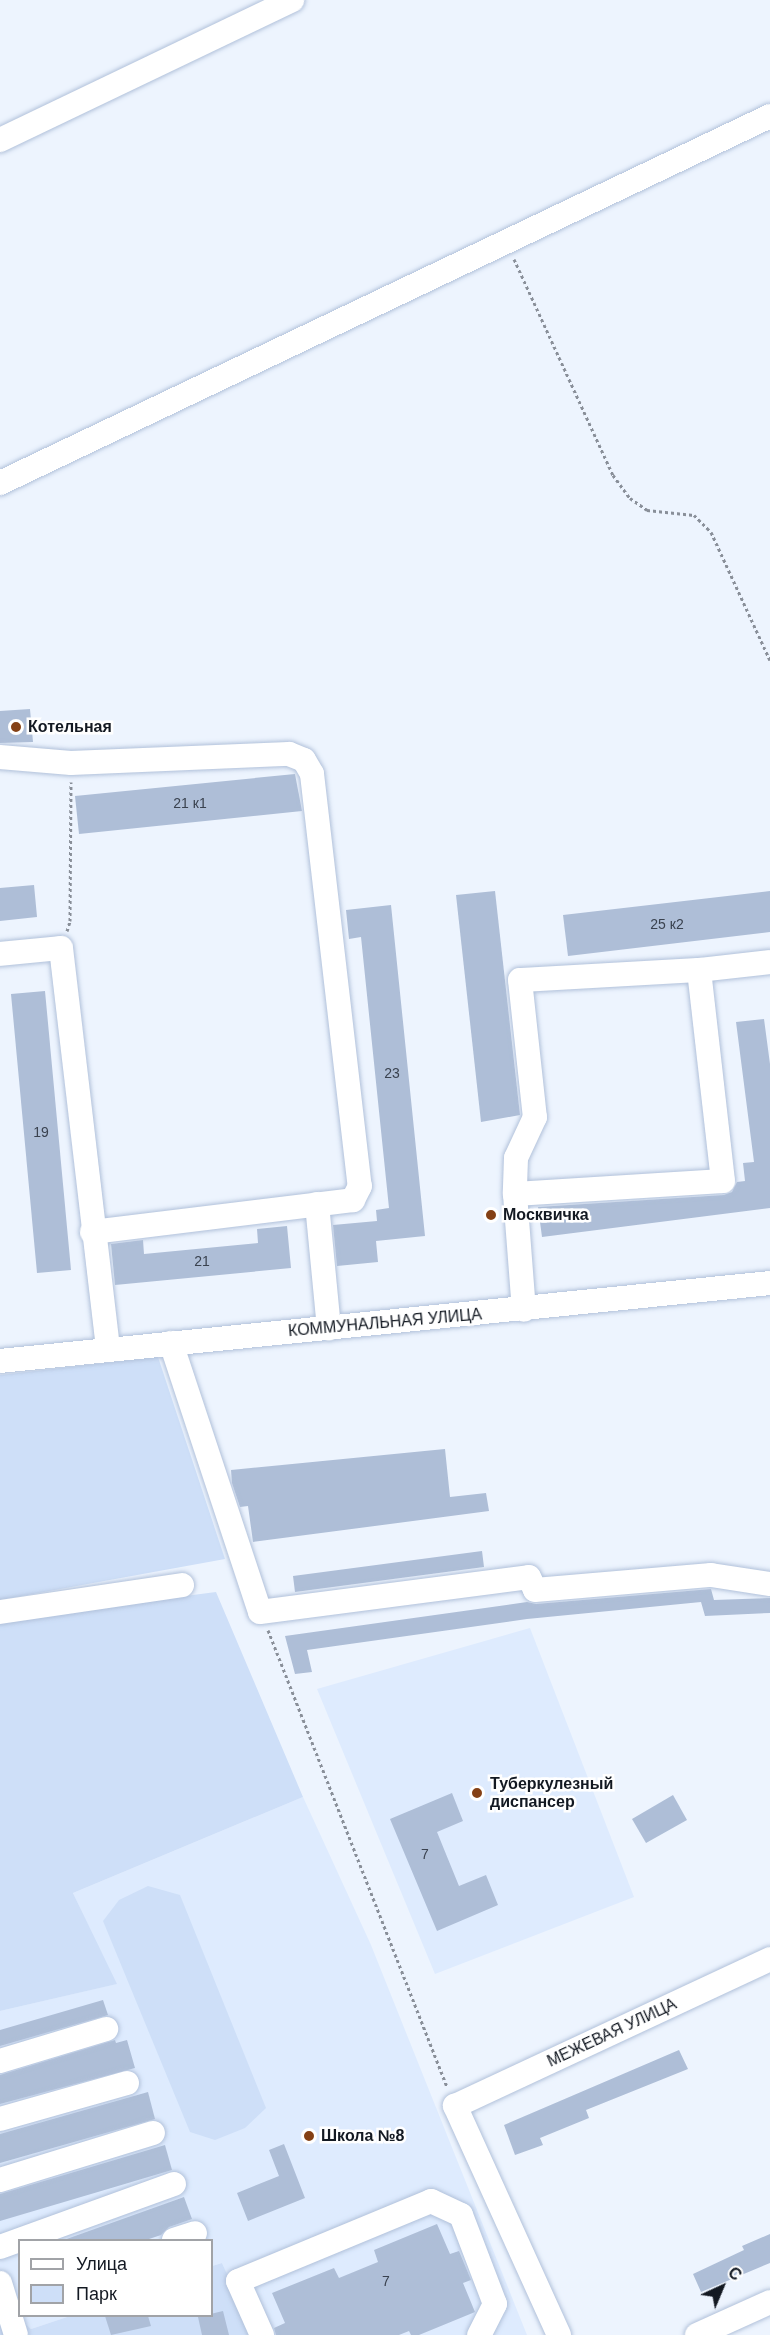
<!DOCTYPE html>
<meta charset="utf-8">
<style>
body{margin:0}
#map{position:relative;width:770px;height:2335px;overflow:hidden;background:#edf4fe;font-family:Arial,sans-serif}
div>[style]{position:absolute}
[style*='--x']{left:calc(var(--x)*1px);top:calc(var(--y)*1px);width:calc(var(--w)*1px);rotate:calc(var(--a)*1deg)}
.built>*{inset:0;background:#deebfe}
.green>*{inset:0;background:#cedff8}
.building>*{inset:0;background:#aebed7}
.path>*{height:3px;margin-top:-1.5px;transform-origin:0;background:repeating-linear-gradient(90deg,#898f99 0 3px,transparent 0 6px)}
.roads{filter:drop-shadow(0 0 2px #b1c1da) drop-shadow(0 0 2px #b1c1da)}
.minor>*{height:24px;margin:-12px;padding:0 12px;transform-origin:12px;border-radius:12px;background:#fff}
.dots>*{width:16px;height:16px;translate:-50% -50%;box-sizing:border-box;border:3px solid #fff;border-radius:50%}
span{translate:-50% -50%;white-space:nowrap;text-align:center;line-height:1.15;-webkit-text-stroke:5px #fff;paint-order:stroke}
.number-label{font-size:14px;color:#3a424f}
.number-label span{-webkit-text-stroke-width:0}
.poi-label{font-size:16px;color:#131922;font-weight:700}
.left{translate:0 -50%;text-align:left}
.street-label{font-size:16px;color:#131922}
.legend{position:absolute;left:18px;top:2239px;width:195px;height:78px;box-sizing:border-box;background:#fff;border:2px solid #a1a3a7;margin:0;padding:8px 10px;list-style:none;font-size:18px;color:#131922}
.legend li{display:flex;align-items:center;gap:12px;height:30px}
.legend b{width:30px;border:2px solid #a1a3a7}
.north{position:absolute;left:692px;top:2257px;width:60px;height:60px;-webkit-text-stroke:4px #fff;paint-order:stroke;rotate:44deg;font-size:16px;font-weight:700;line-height:24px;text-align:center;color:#131922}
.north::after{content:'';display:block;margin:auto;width:21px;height:27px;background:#131922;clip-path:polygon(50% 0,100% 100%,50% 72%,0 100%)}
</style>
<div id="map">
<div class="built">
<div style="clip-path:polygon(530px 1628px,634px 1897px,435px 1974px,317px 1689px)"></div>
<div style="clip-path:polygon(303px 1797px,371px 1945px,527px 2335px,255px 2335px,222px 2263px,212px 2266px,212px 2240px,20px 2240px,20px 2316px,70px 2316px,31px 2329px,0 2301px,0 2011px,116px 1984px,73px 1893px)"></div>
</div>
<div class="green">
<div style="clip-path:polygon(158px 1357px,225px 1559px,0 1600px,0 1375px)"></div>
<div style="clip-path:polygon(216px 1592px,303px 1797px,73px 1893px,117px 1984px,0 2011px,0 1620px)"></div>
<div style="clip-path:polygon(148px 1886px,180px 1895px,266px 2108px,245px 2128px,215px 2140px,190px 2132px,103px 1921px,119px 1900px)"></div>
<div style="clip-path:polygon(222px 2263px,255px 2335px,0 2335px,0 2301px,31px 2329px,70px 2316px,212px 2316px,212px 2266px)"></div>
</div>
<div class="building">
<div style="clip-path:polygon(30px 709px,33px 742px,0 743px,0 711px)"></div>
<div style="clip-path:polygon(295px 774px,302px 811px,79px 834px,75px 796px)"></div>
<div style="clip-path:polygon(34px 885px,37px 917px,0 921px,0 888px)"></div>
<div style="clip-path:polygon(495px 891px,520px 1115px,481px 1122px,456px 895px)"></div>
<div style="clip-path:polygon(770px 891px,770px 932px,568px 956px,563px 915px)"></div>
<div style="clip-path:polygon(391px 905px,425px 1236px,376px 1241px,378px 1262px,337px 1266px,333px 1225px,377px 1221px,376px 1210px,389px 1208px,361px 937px,349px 939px,346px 910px)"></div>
<div style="clip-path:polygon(45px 991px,71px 1270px,37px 1273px,11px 994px)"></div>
<div style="clip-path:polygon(764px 1019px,770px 1064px,770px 1208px,542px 1237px,538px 1207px,724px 1195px,732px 1192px,737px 1182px,745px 1181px,743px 1163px,754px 1162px,736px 1022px)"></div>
<div style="clip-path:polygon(287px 1226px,291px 1268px,115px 1285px,111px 1244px,143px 1240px,144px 1254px,258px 1243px,257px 1229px)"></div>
<div style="clip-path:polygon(445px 1449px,450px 1497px,486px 1493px,489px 1511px,253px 1542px,248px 1506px,240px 1507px,232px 1483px,231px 1470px)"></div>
<div style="clip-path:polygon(482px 1551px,484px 1567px,295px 1592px,293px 1576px)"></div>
<div style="clip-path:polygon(711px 1589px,714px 1600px,770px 1598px,770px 1613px,705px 1616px,701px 1602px,527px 1619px,307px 1650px,312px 1672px,295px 1674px,285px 1636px,527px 1602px,536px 1604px)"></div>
<div style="clip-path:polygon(452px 1793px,463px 1821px,437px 1832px,459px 1886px,486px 1875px,498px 1905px,437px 1931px,390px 1819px)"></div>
<div style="clip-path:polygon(673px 1795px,687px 1820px,646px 1843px,632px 1819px)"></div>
<div style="clip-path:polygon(103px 2000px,108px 2015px,0 2046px,0 2030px)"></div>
<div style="clip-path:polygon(115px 2040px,116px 2043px,127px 2040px,135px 2068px,0 2104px,0 2075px)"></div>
<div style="clip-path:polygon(679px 2050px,688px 2069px,586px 2110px,589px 2118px,540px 2138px,543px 2145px,515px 2155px,504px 2125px)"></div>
<div style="clip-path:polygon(148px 2092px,155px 2119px,0 2163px,0 2134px)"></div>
<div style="clip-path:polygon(284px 2144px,305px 2198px,248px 2221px,237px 2193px,279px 2176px,269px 2150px)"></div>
<div style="clip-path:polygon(165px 2145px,172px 2170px,0 2221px,0 2194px)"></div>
<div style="clip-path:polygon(184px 2197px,192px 2219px,169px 2227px,161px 2235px,143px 2241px,61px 2241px)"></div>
<div style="clip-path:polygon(437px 2224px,450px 2254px,459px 2251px,471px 2280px,463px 2283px,475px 2312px,419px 2335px,411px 2335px,409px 2331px,399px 2335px,276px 2335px,274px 2328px,285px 2323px,272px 2293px,334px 2268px,339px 2278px,378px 2262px,374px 2250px)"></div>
<div style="clip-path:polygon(770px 2234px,770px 2263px,701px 2292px,693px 2274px,744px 2250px,742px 2246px)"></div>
<div style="clip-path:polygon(223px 2311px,229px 2335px,202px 2335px,198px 2317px)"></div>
<div style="clip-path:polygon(105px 2316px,148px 2316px,151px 2326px,111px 2335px)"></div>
</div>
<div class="path">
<div style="--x:514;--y:259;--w:238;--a:65.4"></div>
<div style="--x:613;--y:475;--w:29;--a:54"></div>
<div style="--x:630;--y:498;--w:21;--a:35"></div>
<div style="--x:647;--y:510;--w:47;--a:6.1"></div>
<div style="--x:694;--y:515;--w:24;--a:45"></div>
<div style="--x:711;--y:532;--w:141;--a:65.3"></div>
<div style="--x:67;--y:931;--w:10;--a:-73"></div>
<div style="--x:70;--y:921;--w:139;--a:-89.6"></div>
<div style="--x:268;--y:1630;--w:491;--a:68.6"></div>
</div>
<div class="roads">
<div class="minor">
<div style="--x:0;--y:140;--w:324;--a:-25.6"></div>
<div style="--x:0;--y:483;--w:853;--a:-25.48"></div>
<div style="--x:0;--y:757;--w:71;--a:4.8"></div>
<div style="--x:71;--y:763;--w:218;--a:-2.4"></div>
<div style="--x:289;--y:754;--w:16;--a:22"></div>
<div style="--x:304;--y:760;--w:16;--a:60"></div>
<div style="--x:312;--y:774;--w:415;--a:83.4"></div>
<div style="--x:360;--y:1186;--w:16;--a:117"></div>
<div style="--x:353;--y:1200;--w:263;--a:173"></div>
<div style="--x:0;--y:954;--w:61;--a:-5.6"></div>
<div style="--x:61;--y:948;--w:404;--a:83.3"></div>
<div style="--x:699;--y:970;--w:71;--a:-6.4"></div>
<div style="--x:515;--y:1194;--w:208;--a:-3.6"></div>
<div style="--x:723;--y:1181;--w:212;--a:-96.5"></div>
<div style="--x:699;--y:970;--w:179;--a:176.8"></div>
<div style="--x:520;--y:980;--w:138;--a:83.8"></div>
<div style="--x:535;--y:1117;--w:45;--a:114.9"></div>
<div style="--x:516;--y:1158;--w:36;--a:92"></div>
<div style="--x:515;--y:1194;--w:116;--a:85.6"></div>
<div style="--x:317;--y:1204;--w:125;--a:84.5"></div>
<div style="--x:171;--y:1343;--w:283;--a:71.7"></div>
<div style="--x:260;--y:1612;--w:271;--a:-7.4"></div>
<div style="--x:529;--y:1577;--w:14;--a:65"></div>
<div style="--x:535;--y:1590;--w:177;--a:-4.9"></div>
<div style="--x:711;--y:1575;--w:60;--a:8.7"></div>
<div style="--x:0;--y:1361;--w:774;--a:-5.78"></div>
<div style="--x:0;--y:1612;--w:184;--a:-8.4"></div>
<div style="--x:0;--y:2061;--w:111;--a:-16.8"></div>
<div style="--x:0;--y:2119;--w:132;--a:-15.8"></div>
<div style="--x:0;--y:2180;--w:160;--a:-17.1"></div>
<div style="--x:174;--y:2240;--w:22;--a:-18"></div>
<div style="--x:0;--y:2247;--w:185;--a:-19.9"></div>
<div style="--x:0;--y:2283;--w:54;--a:72.9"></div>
<div style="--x:262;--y:2335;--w:59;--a:-114"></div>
<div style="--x:238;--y:2281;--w:209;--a:-22.5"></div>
<div style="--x:431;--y:2201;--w:33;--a:25"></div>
<div style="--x:461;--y:2215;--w:95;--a:69.1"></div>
<div style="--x:495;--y:2304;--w:35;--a:117"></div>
<div style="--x:559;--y:2335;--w:252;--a:-114.4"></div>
<div style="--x:455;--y:2106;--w:348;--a:-25"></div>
<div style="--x:697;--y:2335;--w:80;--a:-24.3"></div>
</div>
</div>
<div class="dots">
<div style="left:16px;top:727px;background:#844015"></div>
<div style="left:491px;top:1215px;background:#844015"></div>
<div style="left:477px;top:1793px;background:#844015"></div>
<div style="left:309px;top:2136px;background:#844015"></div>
</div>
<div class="number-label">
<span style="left:190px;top:803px">21 к1</span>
<span style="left:667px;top:924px">25 к2</span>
<span style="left:392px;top:1073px">23</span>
<span style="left:41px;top:1132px">19</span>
<span style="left:202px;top:1261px">21</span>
<span style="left:425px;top:1854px">7</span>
<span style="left:386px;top:2281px">7</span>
</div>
<div class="poi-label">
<span class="left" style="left:28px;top:727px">Котельная</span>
<span class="left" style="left:503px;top:1215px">Москвичка</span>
<span class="left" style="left:490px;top:1793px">Туберкулезный<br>диспансер</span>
<span class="left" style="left:321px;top:2136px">Школа №8</span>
</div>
<div class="street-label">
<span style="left:385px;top:1323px;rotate:-5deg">КОММУНАЛЬНАЯ УЛИЦА</span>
<span style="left:612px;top:2033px;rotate:-25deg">МЕЖЕВАЯ УЛИЦА</span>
</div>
<ul class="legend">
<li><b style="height:8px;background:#fff"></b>Улица</li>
<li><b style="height:16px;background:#cedff8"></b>Парк</li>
</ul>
<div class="north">С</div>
</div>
